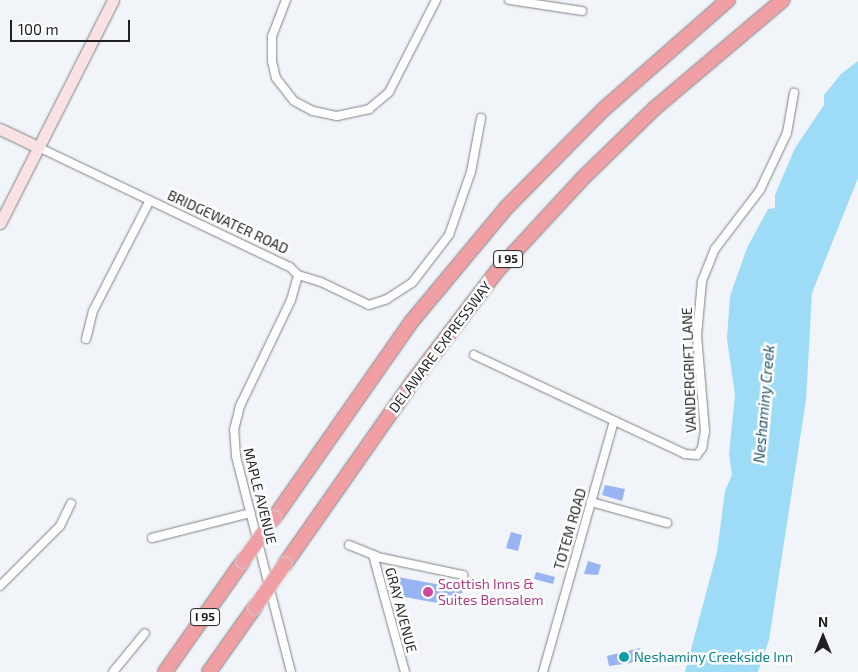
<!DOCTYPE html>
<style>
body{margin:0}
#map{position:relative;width:858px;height:672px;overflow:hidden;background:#f1f4f9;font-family:"Exo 2",sans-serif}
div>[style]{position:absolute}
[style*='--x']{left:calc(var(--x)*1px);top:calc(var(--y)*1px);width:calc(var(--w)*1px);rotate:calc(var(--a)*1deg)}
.water>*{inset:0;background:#9edbf6}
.building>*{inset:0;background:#98b4f3}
.roads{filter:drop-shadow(0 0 1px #7f8186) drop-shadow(0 0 1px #7f8186)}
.minor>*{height:8px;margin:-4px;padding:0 4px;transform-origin:4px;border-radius:4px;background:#fff}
.secondary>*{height:11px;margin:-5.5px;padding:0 5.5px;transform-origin:5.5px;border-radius:5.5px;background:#fae2e4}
.motorway>*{height:14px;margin:-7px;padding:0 7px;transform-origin:7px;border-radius:7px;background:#f09fa4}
.bridges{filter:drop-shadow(0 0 1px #d2d2d3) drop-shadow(0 0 1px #d2d2d3)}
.motorway-bridge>*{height:14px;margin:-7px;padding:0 7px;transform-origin:7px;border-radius:7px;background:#f09fa4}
.dots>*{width:14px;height:14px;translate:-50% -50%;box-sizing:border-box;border:2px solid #fff;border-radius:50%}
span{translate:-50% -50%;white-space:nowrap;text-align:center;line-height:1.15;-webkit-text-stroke:5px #fff;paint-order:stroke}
.shield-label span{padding:1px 4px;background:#fff;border:1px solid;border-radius:4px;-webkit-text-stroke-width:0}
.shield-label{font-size:12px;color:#1f2022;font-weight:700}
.street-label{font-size:14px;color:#1f2022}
.hotel-label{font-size:14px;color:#b23c85}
.left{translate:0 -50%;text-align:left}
.culture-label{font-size:14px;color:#0d838f}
.water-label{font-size:15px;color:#28586b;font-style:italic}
.north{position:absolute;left:798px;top:612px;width:50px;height:50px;-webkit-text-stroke:4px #fff;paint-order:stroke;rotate:0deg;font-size:14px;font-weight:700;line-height:20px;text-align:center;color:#1f2022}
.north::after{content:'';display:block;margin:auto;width:18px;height:22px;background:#1f2022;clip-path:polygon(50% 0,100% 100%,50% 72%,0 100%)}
.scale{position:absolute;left:10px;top:20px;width:120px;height:22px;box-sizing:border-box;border:2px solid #1f2022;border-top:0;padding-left:6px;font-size:15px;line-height:18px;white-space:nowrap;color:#1f2022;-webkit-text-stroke:4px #fff;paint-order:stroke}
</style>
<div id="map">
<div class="water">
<div style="clip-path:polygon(858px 61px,858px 178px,812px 293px,806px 400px,769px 640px,758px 672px,685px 672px,717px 552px,725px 491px,732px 475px,729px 454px,735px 395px,727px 339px,730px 296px,747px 248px,768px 209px,775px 208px,775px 195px,795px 148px,824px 105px,824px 95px,841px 74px)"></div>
</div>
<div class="building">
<div style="clip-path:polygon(605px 485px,625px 489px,622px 501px,602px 495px)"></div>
<div style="clip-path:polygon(511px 532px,522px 535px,518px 551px,506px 548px)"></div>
<div style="clip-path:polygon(588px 561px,601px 565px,598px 575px,584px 574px)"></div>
<div style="clip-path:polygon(536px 572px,555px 577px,553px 584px,534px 579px)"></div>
<div style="clip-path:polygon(398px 577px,463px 589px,459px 607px,394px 595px)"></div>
<div style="clip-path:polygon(640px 648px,642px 657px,636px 659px,637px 662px,609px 666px,607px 656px)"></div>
</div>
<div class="roads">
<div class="minor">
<div style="--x:286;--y:0;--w:39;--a:111"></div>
<div style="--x:272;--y:36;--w:25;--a:90"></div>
<div style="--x:272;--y:61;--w:17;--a:77"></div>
<div style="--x:276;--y:78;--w:29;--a:52"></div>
<div style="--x:294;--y:101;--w:21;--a:28"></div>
<div style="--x:313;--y:111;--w:25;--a:12"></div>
<div style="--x:337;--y:116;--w:33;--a:-12"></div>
<div style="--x:369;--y:109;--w:26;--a:-40"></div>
<div style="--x:389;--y:92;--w:103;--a:-62.9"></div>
<div style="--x:509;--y:0;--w:74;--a:8.6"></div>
<div style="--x:38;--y:147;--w:279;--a:25.5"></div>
<div style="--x:290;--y:267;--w:11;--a:45"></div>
<div style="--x:298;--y:275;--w:24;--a:17"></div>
<div style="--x:321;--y:282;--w:53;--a:25.6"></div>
<div style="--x:369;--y:305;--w:19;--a:-18"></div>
<div style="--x:387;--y:299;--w:30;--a:-33"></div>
<div style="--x:412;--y:283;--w:61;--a:-52.4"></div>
<div style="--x:449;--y:235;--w:67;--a:-70.8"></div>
<div style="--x:471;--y:172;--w:55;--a:-79.5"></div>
<div style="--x:86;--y:339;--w:29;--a:-76"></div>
<div style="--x:93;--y:311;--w:123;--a:-62.8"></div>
<div style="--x:474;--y:355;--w:233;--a:25.1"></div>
<div style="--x:685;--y:454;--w:12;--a:5"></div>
<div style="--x:697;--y:455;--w:9;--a:-54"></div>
<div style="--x:702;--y:448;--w:17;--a:-80"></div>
<div style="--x:705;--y:431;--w:95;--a:-94.8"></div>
<div style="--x:697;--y:336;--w:55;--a:-84.8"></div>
<div style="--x:702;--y:281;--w:35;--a:-68"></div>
<div style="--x:715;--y:249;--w:74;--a:-52.7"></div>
<div style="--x:760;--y:190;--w:63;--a:-64.7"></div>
<div style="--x:787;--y:133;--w:41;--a:-80.1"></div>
<div style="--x:591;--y:502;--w:79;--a:15.4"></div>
<div style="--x:152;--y:538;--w:102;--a:-14.2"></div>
<div style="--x:349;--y:545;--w:35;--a:22"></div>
<div style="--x:382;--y:558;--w:83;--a:11.9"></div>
<div style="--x:373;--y:555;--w:121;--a:74.7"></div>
<div style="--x:0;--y:586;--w:85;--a:-45"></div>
<div style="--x:60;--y:526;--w:25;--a:-64"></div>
<div style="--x:113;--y:672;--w:50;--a:-50.6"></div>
<div style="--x:291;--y:672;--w:223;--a:-104.3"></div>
<div style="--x:236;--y:456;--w:26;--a:-94"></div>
<div style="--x:234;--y:430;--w:25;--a:-76"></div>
<div style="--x:240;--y:406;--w:118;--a:-64.3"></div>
<div style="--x:291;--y:300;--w:26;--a:-74"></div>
<div style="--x:543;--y:672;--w:261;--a:-74.2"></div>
</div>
<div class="secondary">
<div style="--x:0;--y:129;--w:42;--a:25.3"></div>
<div style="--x:0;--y:223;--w:250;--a:-63.1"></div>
</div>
<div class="motorway">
<div style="--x:274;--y:518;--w:241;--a:-55"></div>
<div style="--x:412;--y:321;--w:147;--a:-50.2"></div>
<div style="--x:506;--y:208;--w:139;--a:-45.3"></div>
<div style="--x:604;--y:109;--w:165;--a:-41.3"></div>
<div style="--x:285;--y:564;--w:225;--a:-55"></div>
<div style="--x:414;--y:380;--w:137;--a:-52.7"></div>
<div style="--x:497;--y:271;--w:128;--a:-47.2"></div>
<div style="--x:584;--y:177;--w:99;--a:-44.2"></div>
<div style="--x:655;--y:108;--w:167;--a:-40.2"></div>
<div style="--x:165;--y:672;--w:136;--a:-54.9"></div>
<div style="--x:209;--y:672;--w:80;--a:-54.7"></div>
</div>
</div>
<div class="bridges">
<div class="motorway-bridge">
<div style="--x:243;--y:561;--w:53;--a:-54.2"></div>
<div style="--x:255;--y:607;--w:52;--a:-55.1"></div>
</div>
</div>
<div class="dots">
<div style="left:428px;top:592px;background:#d1479c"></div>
<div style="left:624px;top:657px;background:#0f9aa8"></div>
</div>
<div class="shield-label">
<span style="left:508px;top:259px">I 95</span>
<span style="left:205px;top:617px">I 95</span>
</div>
<div class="street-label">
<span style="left:228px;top:222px;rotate:25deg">BRIDGEWATER ROAD</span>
<span style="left:440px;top:347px;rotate:-53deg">DELAWARE EXPRESSWAY</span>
<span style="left:689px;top:370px;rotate:-92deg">VANDERGRIFT LANE</span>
<span style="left:260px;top:496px;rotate:76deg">MAPLE AVENUE</span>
<span style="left:570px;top:529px;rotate:-74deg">TOTEM ROAD</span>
<span style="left:401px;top:610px;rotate:75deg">GRAY AVENUE</span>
</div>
<div class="hotel-label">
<span class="left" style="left:438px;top:592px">Scottish Inns &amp;<br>Suites Bensalem</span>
</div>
<div class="culture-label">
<span class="left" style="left:634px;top:657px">Neshaminy Creekside Inn</span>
</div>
<div class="water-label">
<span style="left:764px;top:404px;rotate:-85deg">Neshaminy Creek</span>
</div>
<div class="north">N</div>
<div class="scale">100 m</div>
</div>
